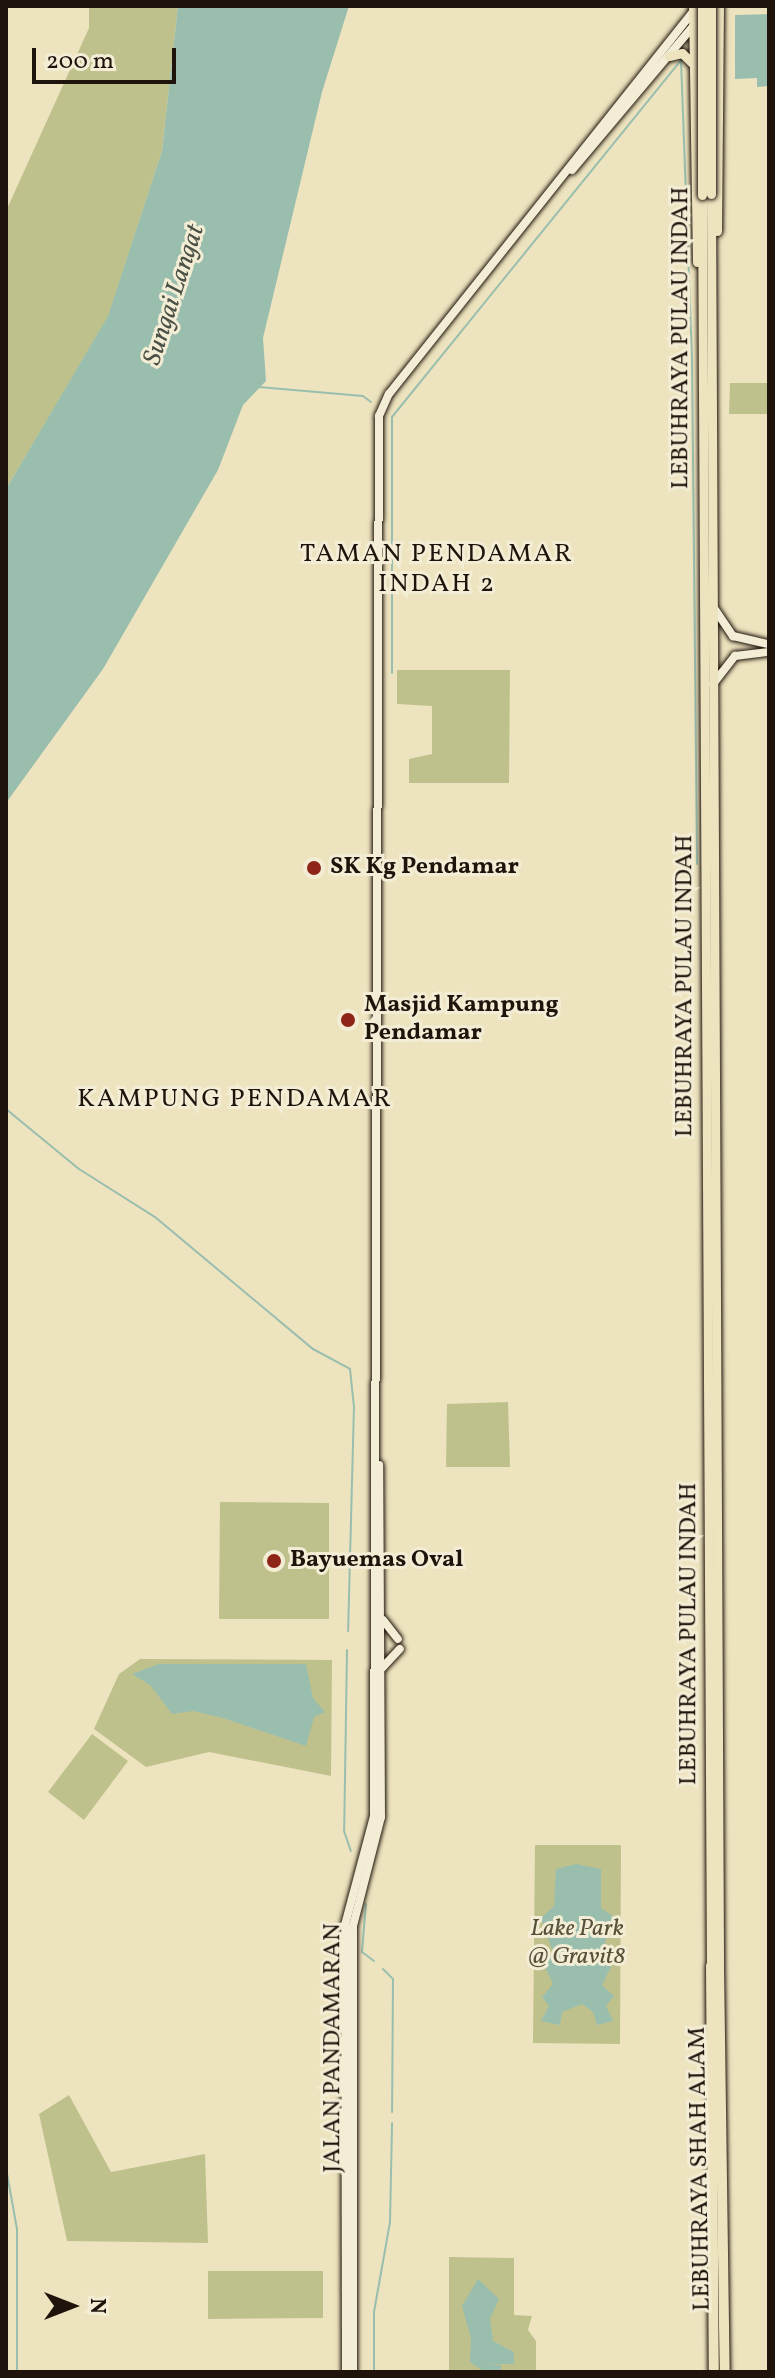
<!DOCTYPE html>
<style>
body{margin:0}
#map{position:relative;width:775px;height:2378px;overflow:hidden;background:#ede3be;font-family:Vollkorn,serif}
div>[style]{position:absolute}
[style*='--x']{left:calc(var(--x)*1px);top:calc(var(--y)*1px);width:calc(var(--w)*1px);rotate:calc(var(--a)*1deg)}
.green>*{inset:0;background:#bfc18c}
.water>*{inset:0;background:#9abeae}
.stream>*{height:2px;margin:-1px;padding:0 1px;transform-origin:1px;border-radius:1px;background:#9abeae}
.roads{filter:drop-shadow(0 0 2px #1f140c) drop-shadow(0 0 2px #1f140c)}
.secondary>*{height:8px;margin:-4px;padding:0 4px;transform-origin:4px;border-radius:4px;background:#f3edd5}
.primary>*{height:9px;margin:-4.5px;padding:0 4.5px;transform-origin:4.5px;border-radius:4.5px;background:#ede3be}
.motorway>*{height:10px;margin:-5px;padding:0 5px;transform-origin:5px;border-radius:5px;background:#ede3be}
.bridges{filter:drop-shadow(0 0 2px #1f140c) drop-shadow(0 0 2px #1f140c)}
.primary-bridge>*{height:9px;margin:-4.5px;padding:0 4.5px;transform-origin:4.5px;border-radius:4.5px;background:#ede3be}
.dots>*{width:22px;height:22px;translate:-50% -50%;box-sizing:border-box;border:4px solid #f3edd5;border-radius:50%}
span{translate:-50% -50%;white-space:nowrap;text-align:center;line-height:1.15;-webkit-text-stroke:6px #f3edd5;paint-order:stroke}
.street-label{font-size:24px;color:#1f140c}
.poi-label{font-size:24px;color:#1f140c;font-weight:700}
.left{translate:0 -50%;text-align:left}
.park-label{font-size:24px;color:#575139;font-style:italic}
.water-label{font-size:26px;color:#4a5045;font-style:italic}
.neighbourhood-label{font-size:26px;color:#1f140c;letter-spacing:2px}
.frame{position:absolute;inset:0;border:8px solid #1f140c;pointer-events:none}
.north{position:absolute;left:32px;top:2266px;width:80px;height:80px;-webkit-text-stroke:6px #f3edd5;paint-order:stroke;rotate:90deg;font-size:22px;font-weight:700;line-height:32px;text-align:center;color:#1f140c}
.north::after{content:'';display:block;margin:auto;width:28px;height:36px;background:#1f140c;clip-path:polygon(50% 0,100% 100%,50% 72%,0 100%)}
.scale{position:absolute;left:32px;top:48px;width:144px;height:36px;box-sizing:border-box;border:4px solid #1f140c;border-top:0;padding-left:10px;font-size:24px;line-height:28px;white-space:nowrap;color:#1f140c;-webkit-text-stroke:6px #f3edd5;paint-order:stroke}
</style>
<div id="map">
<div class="green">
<div style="clip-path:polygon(89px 6px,178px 6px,162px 151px,108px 317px,6px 489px,6px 211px,89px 28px)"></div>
<div style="clip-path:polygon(730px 383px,769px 383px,769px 414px,729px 414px)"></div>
<div style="clip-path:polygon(397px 670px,510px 670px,509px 783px,409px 783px,409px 759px,432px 754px,432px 706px,397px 704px)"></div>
<div style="clip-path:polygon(508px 1402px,510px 1467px,446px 1467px,447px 1404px)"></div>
<div style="clip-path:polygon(220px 1502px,329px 1503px,329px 1619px,219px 1619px)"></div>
<div style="clip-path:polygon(140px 1659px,332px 1660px,331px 1776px,209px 1752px,146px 1767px,94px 1729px,119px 1674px)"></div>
<div style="clip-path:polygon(92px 1734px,128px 1761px,84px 1820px,48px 1792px)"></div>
<div style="clip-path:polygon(535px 1845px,621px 1845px,620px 2044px,533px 2043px)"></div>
<div style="clip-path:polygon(69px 2095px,111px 2172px,205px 2154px,208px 2243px,67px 2241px,39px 2114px)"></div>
<div style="clip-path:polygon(449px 2257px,514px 2258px,514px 2315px,532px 2316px,528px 2330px,536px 2341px,536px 2372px,449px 2372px)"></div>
<div style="clip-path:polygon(208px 2271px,323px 2271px,323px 2318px,208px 2319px)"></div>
</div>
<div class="water">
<div style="clip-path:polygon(178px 6px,349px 6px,322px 92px,263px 338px,266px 381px,243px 405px,218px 470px,103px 669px,6px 803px,6px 489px,108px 316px,162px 151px)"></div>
<div style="clip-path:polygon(769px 14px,769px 86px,757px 87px,757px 78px,735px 79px,735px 15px)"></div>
<div style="clip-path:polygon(159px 1664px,306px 1664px,313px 1698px,325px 1712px,314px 1717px,306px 1746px,223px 1718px,193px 1711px,172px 1714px,150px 1685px,132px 1674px)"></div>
<div style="clip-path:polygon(576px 1864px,601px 1869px,601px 1908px,614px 1917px,602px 1951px,614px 1961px,602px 1985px,614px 1996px,606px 2006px,613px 2021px,597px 2025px,593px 2012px,582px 2004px,562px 2012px,560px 2025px,541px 2021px,549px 2006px,542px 1997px,553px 1984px,542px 1960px,553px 1952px,541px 1918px,554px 1906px,556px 1869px)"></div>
<div style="clip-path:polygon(478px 2279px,499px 2299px,490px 2319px,493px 2341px,514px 2352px,514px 2364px,485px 2364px,501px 2365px,501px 2372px,485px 2372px,470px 2362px,471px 2338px,462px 2306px)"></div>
</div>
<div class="stream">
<div style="--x:259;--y:387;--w:104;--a:4.9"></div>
<div style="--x:363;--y:396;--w:10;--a:37"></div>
<div style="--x:392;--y:673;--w:256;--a:-90"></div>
<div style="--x:392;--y:417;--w:459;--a:-51"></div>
<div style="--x:681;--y:60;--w:298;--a:87.9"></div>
<div style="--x:692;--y:358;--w:506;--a:89.43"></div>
<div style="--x:6;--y:1109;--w:94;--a:39.4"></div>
<div style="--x:79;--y:1169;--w:90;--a:32.3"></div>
<div style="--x:155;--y:1217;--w:206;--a:39.9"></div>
<div style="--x:313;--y:1349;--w:42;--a:28.4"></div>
<div style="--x:350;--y:1369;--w:37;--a:84"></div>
<div style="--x:354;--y:1406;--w:225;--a:91.5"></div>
<div style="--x:347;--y:1650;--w:181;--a:90.9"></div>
<div style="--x:344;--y:1831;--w:21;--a:71"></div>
<div style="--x:366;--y:1904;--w:48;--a:94.8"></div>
<div style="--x:362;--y:1952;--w:15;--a:37"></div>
<div style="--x:383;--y:1969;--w:14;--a:45"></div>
<div style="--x:393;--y:1979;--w:133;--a:90.4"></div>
<div style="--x:6;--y:2168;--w:62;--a:79.8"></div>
<div style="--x:17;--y:2229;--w:143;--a:90"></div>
<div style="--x:374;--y:2372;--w:60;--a:-90"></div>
<div style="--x:374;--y:2312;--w:91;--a:-79.9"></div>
<div style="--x:390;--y:2222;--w:99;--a:-88.8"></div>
</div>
<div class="roads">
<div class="secondary">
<div style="--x:572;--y:170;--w:191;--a:-49.9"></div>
<div style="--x:714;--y:608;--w:34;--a:56"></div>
<div style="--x:733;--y:636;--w:37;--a:13"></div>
<div style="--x:713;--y:684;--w:36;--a:-52"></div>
<div style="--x:735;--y:656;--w:34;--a:-7"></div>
<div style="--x:383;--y:1620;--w:24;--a:52"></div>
<div style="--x:382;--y:1668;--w:26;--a:-47"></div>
<div style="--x:346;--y:2372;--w:447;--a:-90.1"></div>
<div style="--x:345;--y:1925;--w:113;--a:-75.1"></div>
<div style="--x:374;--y:1816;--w:1400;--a:-89.8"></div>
<div style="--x:379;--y:416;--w:24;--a:-66"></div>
<div style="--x:389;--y:394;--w:490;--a:-51.5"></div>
<div style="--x:353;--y:2372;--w:446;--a:-90"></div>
<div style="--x:353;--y:1926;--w:113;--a:-75.6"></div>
<div style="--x:381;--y:1817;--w:352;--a:-90.3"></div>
</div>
<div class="primary">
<div style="--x:693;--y:6;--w:256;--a:89.1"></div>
<div style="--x:669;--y:56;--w:13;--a:-13"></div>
<div style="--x:682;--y:53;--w:14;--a:45"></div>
<div style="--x:711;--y:194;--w:1772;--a:89.74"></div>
<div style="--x:702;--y:195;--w:1771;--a:89.71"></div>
<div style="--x:717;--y:231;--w:225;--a:-89.5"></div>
</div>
<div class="motorway">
<div style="--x:711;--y:1966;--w:406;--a:89.6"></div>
<div style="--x:719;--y:1966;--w:406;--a:89.2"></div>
</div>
</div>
<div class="bridges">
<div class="primary-bridge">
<div style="--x:711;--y:6;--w:188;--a:90"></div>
<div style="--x:702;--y:195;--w:189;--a:-90"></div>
</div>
</div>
<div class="dots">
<div style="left:314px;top:868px;background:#8f2418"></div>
<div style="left:348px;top:1020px;background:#8f2418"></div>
<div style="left:274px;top:1561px;background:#8f2418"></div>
</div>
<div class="street-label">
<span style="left:682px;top:338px;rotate:-90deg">LEBUHRAYA PULAU INDAH</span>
<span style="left:686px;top:986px;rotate:-90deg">LEBUHRAYA PULAU INDAH</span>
<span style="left:690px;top:1634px;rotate:-90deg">LEBUHRAYA PULAU INDAH</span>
<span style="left:334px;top:2048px;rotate:-90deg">JALAN PANDAMARAN</span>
<span style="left:701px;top:2169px;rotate:-91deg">LEBUHRAYA SHAH ALAM</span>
</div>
<div class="poi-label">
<span class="left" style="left:330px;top:868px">SK Kg Pendamar</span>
<span class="left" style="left:364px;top:1020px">Masjid Kampung<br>Pendamar</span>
<span class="left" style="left:290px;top:1561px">Bayuemas Oval</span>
</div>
<div class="park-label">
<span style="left:577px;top:1944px">Lake Park<br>@ Gravit8</span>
</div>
<div class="water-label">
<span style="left:175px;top:295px;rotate:-72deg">Sungai Langat</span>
</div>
<div class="neighbourhood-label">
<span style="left:437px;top:570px">TAMAN PENDAMAR<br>INDAH 2</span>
<span style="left:235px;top:1100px">KAMPUNG PENDAMAR</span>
</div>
<div class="frame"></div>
<div class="north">N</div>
<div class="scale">200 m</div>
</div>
